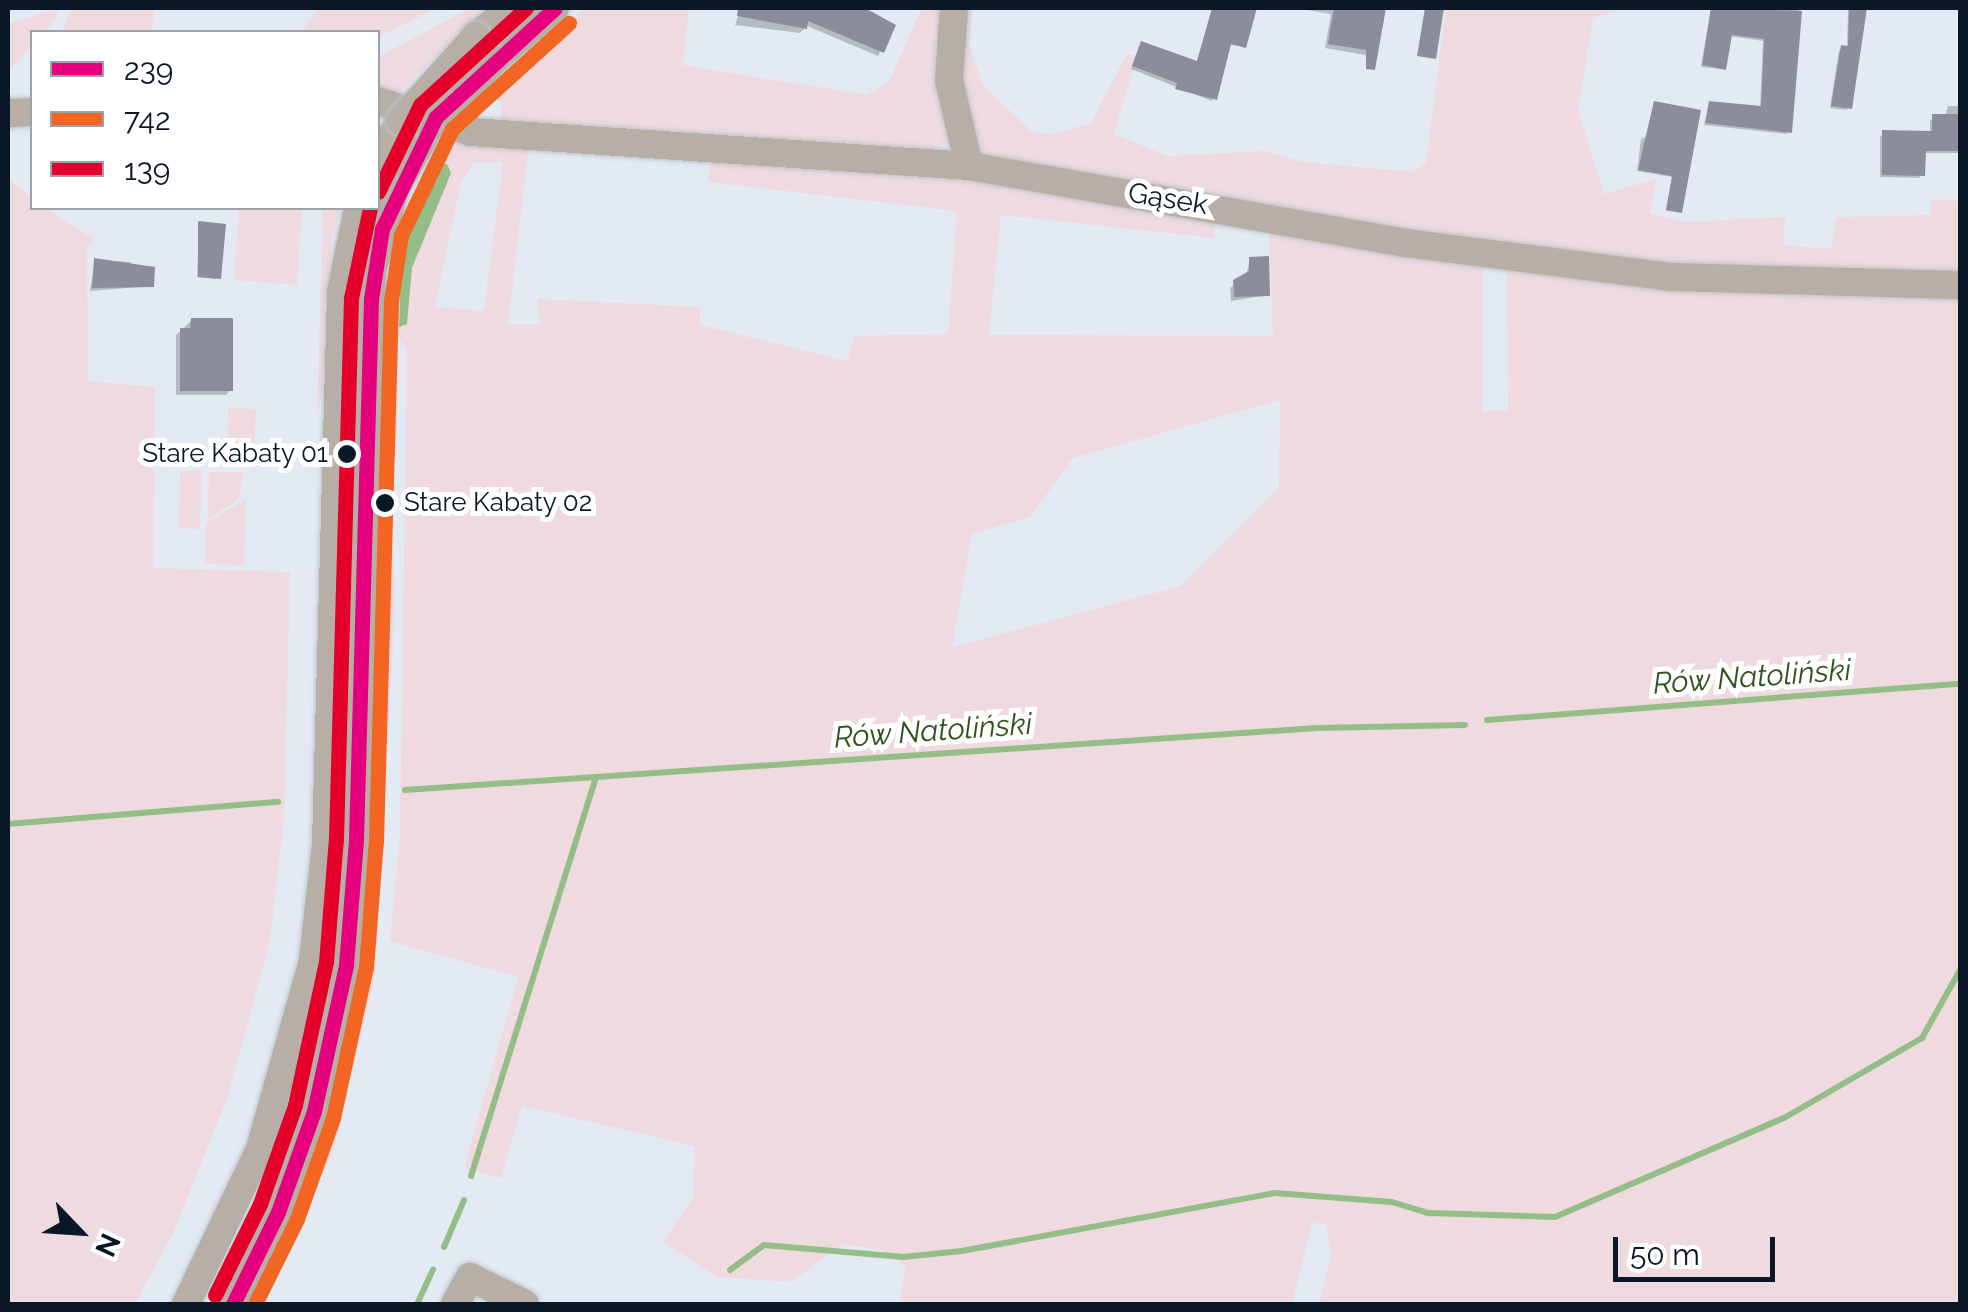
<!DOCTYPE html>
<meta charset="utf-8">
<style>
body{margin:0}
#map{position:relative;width:1968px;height:1312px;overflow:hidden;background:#e3eaf4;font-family:Raleway,sans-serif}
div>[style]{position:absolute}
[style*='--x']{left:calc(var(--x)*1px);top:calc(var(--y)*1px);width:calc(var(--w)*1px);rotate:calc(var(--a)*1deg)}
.green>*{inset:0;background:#eedadf}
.water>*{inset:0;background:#95bd88}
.shadow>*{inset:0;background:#0003}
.stream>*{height:6px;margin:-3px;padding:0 3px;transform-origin:3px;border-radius:3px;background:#95bd88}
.building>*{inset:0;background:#8a8e9a}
.roads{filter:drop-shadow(0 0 2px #bec5cd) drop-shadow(0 0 2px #bec5cd)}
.minor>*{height:28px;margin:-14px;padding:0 14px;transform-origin:14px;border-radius:14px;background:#b7afa5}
.bridges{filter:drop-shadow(0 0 2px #bec5cd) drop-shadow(0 0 2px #bec5cd)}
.minor-bridge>*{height:28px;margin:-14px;padding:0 14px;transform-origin:14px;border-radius:14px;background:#b7afa5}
.bus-1>*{height:15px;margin:-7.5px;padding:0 7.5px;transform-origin:7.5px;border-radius:7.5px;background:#e5007d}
.bus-2>*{height:15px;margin:-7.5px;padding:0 7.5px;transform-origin:7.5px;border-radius:7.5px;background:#f26522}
.bus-3>*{height:15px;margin:-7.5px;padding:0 7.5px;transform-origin:7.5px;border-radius:7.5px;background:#e4002b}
.dots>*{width:28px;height:28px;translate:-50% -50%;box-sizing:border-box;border:5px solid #fff;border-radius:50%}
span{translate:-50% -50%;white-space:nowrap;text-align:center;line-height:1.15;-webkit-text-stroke:10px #fff;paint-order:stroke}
.bus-label{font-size:26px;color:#0a1727}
.right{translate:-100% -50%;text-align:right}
.left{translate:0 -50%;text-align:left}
.street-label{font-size:28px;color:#0a1727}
.water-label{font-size:30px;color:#2f531c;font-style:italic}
.frame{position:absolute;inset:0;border:10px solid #0a1727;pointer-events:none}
.legend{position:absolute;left:30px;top:30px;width:350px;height:180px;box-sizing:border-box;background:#fff;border:2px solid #9da2a9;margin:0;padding:12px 18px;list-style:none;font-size:30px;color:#0a1727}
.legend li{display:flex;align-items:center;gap:20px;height:50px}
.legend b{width:50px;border:2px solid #9da2a9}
.north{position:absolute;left:30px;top:1182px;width:100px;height:100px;-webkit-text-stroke:8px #fff;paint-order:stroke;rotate:115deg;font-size:28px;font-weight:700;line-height:40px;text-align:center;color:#0a1727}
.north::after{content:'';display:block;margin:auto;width:35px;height:45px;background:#0a1727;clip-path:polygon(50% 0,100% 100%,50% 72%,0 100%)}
.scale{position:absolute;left:1613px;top:1237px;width:162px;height:45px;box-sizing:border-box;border:5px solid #0a1727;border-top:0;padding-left:12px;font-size:30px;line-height:35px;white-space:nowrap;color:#0a1727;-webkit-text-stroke:8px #fff;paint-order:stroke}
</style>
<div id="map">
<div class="green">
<div style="clip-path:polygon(58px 8px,56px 19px,44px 32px,32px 32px,32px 46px,8px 72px,8px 24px)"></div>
<div style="clip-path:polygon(72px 8px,155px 8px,151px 32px,62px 32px)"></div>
<div style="clip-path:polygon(319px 8px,437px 8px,378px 37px,301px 32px)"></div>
<div style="clip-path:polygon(470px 8px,484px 8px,398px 94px,378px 92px,378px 57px)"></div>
<div style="clip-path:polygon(585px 8px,689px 8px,683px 65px,867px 95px,889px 82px,922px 8px,949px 8px,956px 137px,926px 155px,500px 126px,502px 104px,488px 91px)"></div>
<div style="clip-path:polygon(958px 8px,972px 8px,969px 46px,983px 85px,1031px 131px,1049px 135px,1091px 123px,1127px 54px,1135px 57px,1134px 67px,1114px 134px,1167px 156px,1265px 151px,1302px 162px,1414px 172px,1426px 163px,1446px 8px,1627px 8px,1593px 18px,1578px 109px,1604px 194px,1656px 179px,1650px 214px,1686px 222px,1785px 217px,1783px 245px,1831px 249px,1836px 217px,1931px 215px,1931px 199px,1960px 201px,1960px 275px,1588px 261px,992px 161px,978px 153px,951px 51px)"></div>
<div style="clip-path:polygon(evenodd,448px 137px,529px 144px,508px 324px,539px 324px,537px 299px,700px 307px,700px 325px,847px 361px,855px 336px,948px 334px,957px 211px,708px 182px,710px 160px,950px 178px,1215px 216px,1214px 238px,1001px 215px,989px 335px,1273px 336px,1269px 225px,1483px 260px,1482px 412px,1508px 410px,1507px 264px,1960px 293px,1960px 1304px,1319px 1304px,1331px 1255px,1326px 1224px,1312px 1223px,1292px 1304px,899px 1304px,906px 1267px,882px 1250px,843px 1244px,791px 1282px,717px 1277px,663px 1242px,693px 1198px,695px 1146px,522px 1106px,501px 1178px,464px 1168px,518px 977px,390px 941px,400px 833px,407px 349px,390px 328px,391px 293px,409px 209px,448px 137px,503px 162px,484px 311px,435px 307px,461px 182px,473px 163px,503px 162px,448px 137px,1280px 400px,1279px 487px,1181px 586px,952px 647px,972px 534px,1030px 517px,1073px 458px,1280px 400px)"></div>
<div style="clip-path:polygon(8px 179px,32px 198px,32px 208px,45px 208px,96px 240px,87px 245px,88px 381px,155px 387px,153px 568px,290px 572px,284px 818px,270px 941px,228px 1096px,175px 1229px,135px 1304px,8px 1304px)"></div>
<div style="clip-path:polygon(239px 208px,302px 208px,297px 285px,234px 280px)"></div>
<div style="clip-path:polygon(323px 208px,341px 208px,331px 243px,328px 350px,317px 418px)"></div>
<div style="clip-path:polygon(370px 208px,376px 208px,365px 249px,336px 960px,296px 1133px,253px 1240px,219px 1304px,210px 1304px,285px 1119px,329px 939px,337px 872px,354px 294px)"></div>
<div style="clip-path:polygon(382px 333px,399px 351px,396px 461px,388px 470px,379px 409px)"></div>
<div style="clip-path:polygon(228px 408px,256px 409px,253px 462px,227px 462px)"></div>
<div style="clip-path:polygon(180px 471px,202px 471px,200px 529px,179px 528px)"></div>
<div style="clip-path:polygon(209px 472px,244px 472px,239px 499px,208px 519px)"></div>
<div style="clip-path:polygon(246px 499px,244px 565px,205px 564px,206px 523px)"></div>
<div style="clip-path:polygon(385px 537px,393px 547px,395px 613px,375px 976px,334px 1149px,266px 1297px,274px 1252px,330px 1116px,364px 948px,375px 609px)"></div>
</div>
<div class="water">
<div style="clip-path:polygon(447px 164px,451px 173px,412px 268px,407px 324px,399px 327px,401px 257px,421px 200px,441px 163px)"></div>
</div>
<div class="shadow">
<div style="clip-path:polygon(741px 8px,837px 14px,839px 8px,859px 8px,893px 26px,878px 56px,807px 26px,800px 33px,735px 25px)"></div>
<div style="clip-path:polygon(1215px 8px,1254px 8px,1244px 46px,1228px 45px,1212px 101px,1131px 69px,1139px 46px,1196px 63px)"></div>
<div style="clip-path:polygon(1383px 8px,1371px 56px,1325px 48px,1331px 14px,1301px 9px)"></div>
<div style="clip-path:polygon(1711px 8px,1799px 8px,1787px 134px,1704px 125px,1710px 103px,1760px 108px,1763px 41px,1729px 36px,1723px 69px,1701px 67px)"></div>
<div style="clip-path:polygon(1848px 8px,1864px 8px,1847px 110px,1830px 108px,1839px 50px,1847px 48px)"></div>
<div style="clip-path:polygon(1948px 106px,1960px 106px,1960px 153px,1923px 153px,1920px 178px,1880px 177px,1880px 136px,1930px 133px,1930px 120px,1945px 117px)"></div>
<div style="clip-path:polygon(1698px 112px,1680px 212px,1666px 211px,1672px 177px,1637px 171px,1641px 139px)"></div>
<div style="clip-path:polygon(199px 224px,218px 278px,216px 279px,197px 277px)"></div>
<div style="clip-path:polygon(1250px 259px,1268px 295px,1231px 301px,1230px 288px,1246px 276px)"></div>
<div style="clip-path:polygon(95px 260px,130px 262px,152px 286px,90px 291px)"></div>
<div style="clip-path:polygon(192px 320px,230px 390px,226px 395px,176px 395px,176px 335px)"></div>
</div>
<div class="stream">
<div style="--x:1487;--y:720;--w:474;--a:-4.4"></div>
<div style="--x:405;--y:790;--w:914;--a:-3.89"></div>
<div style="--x:1317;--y:728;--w:148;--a:-1.2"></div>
<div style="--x:8;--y:824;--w:271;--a:-4.7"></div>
<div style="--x:471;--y:1176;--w:418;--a:-72.6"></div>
<div style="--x:444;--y:1247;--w:51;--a:-66.9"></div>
<div style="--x:730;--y:1270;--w:42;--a:-36.3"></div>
<div style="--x:764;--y:1245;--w:140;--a:4.9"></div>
<div style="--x:903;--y:1257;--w:59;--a:-5.8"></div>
<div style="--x:962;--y:1251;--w:318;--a:-10.5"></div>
<div style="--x:1275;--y:1193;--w:117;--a:4.4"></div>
<div style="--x:1392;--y:1202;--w:39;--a:17"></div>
<div style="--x:1429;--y:1213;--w:126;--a:1.8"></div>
<div style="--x:1555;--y:1217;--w:249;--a:-23.4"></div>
<div style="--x:1784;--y:1118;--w:160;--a:-30.1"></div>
<div style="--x:1922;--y:1038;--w:78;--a:-60.8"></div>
<div style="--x:417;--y:1304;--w:38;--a:-65"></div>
</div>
<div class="building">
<div style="clip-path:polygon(738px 8px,865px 8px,896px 25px,884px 53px,808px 21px,807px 29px,737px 16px)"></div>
<div style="clip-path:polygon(1212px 8px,1257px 8px,1246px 48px,1231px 44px,1217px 100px,1175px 89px,1177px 83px,1132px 66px,1141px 41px,1197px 61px)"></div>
<div style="clip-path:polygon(1334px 8px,1386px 8px,1375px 70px,1366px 69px,1366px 50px,1328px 44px)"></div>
<div style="clip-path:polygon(1425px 8px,1444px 8px,1436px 59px,1417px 56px)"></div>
<div style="clip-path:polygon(1711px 8px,1802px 11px,1792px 133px,1705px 123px,1709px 101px,1761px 106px,1764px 39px,1732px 35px,1726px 70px,1702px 65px)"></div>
<div style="clip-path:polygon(1849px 8px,1867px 8px,1852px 109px,1831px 106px,1841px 45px,1848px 46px)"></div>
<div style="clip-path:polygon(1654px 101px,1701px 110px,1682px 213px,1666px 210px,1672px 176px,1638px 170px)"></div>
<div style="clip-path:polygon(1932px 114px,1960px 114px,1960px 151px,1926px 151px,1925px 176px,1882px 175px,1882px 130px,1932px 131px)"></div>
<div style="clip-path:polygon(198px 221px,226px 224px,221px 279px,198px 277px)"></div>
<div style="clip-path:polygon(1269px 256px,1270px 296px,1234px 297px,1233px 280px,1249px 271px,1249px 257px)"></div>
<div style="clip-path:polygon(94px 258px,155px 267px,154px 287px,92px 288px)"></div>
<div style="clip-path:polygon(191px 318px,233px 318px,233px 391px,180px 391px,180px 328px,190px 328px)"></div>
</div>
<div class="roads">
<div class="minor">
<div style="--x:954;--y:8;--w:72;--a:94"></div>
<div style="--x:949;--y:80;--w:88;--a:76.9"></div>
<div style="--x:476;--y:36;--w:44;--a:-39.5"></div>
<div style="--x:495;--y:60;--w:79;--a:-40.9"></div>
<div style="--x:378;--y:101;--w:98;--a:18.4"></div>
<div style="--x:471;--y:132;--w:499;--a:3.9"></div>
<div style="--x:969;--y:166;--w:443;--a:10"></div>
<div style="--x:1405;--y:243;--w:267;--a:7.3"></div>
<div style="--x:1670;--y:277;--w:290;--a:1.6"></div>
<div style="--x:8;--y:113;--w:24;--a:-2"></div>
<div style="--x:378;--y:159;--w:44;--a:-59.9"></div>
<div style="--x:186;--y:1304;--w:172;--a:-64.5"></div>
<div style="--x:260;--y:1149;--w:196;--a:-74.3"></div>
<div style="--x:313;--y:960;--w:117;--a:-83.6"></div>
<div style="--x:326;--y:844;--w:552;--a:-88.44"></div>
<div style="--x:341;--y:292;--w:86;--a:-78.6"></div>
<div style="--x:233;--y:1304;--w:102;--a:-63.9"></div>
<div style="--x:278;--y:1212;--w:107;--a:-70.4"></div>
<div style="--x:314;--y:1111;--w:149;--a:-77.6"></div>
<div style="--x:346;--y:965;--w:125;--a:-85.4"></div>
<div style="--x:356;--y:840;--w:569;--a:-88.39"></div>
<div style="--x:372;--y:271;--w:85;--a:-74.3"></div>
<div style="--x:395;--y:189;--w:71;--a:-60.6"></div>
<div style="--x:455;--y:1304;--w:31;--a:-61"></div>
<div style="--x:470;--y:1277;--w:61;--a:26.1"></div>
</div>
</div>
<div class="bridges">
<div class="minor-bridge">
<div style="--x:400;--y:121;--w:114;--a:-48.2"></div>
<div style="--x:430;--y:127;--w:93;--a:-45.9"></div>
</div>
</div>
<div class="bus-1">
<div style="--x:233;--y:1304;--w:102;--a:-63.9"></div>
<div style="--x:278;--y:1212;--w:107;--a:-70.4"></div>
<div style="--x:314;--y:1111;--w:149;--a:-77.6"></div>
<div style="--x:346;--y:965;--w:125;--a:-85.4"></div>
<div style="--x:356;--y:840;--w:541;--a:-88.41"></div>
<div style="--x:371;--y:299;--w:71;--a:-81.1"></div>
<div style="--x:382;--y:229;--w:124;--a:-64.3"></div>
<div style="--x:436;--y:117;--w:161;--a:-42.5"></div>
</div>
<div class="bus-2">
<div style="--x:255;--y:1304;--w:95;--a:-63.7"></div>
<div style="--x:297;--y:1219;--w:107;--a:-70.4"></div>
<div style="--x:333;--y:1118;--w:155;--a:-77.7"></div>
<div style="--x:366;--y:967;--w:126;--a:-85.5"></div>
<div style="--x:376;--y:841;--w:540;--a:-88.41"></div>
<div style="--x:391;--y:301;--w:67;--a:-81.4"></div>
<div style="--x:401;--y:235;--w:118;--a:-64.3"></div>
<div style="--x:452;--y:129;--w:158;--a:-42.2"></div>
</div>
<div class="bus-3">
<div style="--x:378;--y:192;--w:97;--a:-64.2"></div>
<div style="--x:420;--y:105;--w:144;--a:-42.5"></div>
<div style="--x:215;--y:1295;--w:102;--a:-63.7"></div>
<div style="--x:260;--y:1204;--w:105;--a:-70.5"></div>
<div style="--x:295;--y:1105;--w:146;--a:-77.8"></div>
<div style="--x:326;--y:962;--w:123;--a:-85.4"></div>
<div style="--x:336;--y:839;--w:541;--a:-88.41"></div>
<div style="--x:351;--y:298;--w:92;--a:-78.1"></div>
</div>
<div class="dots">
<div style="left:347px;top:454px;background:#0a1727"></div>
<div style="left:385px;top:503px;background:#0a1727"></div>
</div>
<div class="bus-label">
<span class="right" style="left:328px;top:454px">Stare Kabaty 01</span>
<span class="left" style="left:404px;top:503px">Stare Kabaty 02</span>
</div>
<div class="street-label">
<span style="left:1168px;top:199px;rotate:9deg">Gąsek</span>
</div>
<div class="water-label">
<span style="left:1752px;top:677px;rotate:-4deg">Rów Natoliński</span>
<span style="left:933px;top:731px;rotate:-4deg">Rów Natoliński</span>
</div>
<div class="frame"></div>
<ul class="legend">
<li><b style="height:12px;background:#e5007d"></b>239</li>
<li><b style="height:12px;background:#f26522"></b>742</li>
<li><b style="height:12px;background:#e4002b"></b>139</li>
</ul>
<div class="north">N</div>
<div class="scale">50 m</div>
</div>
